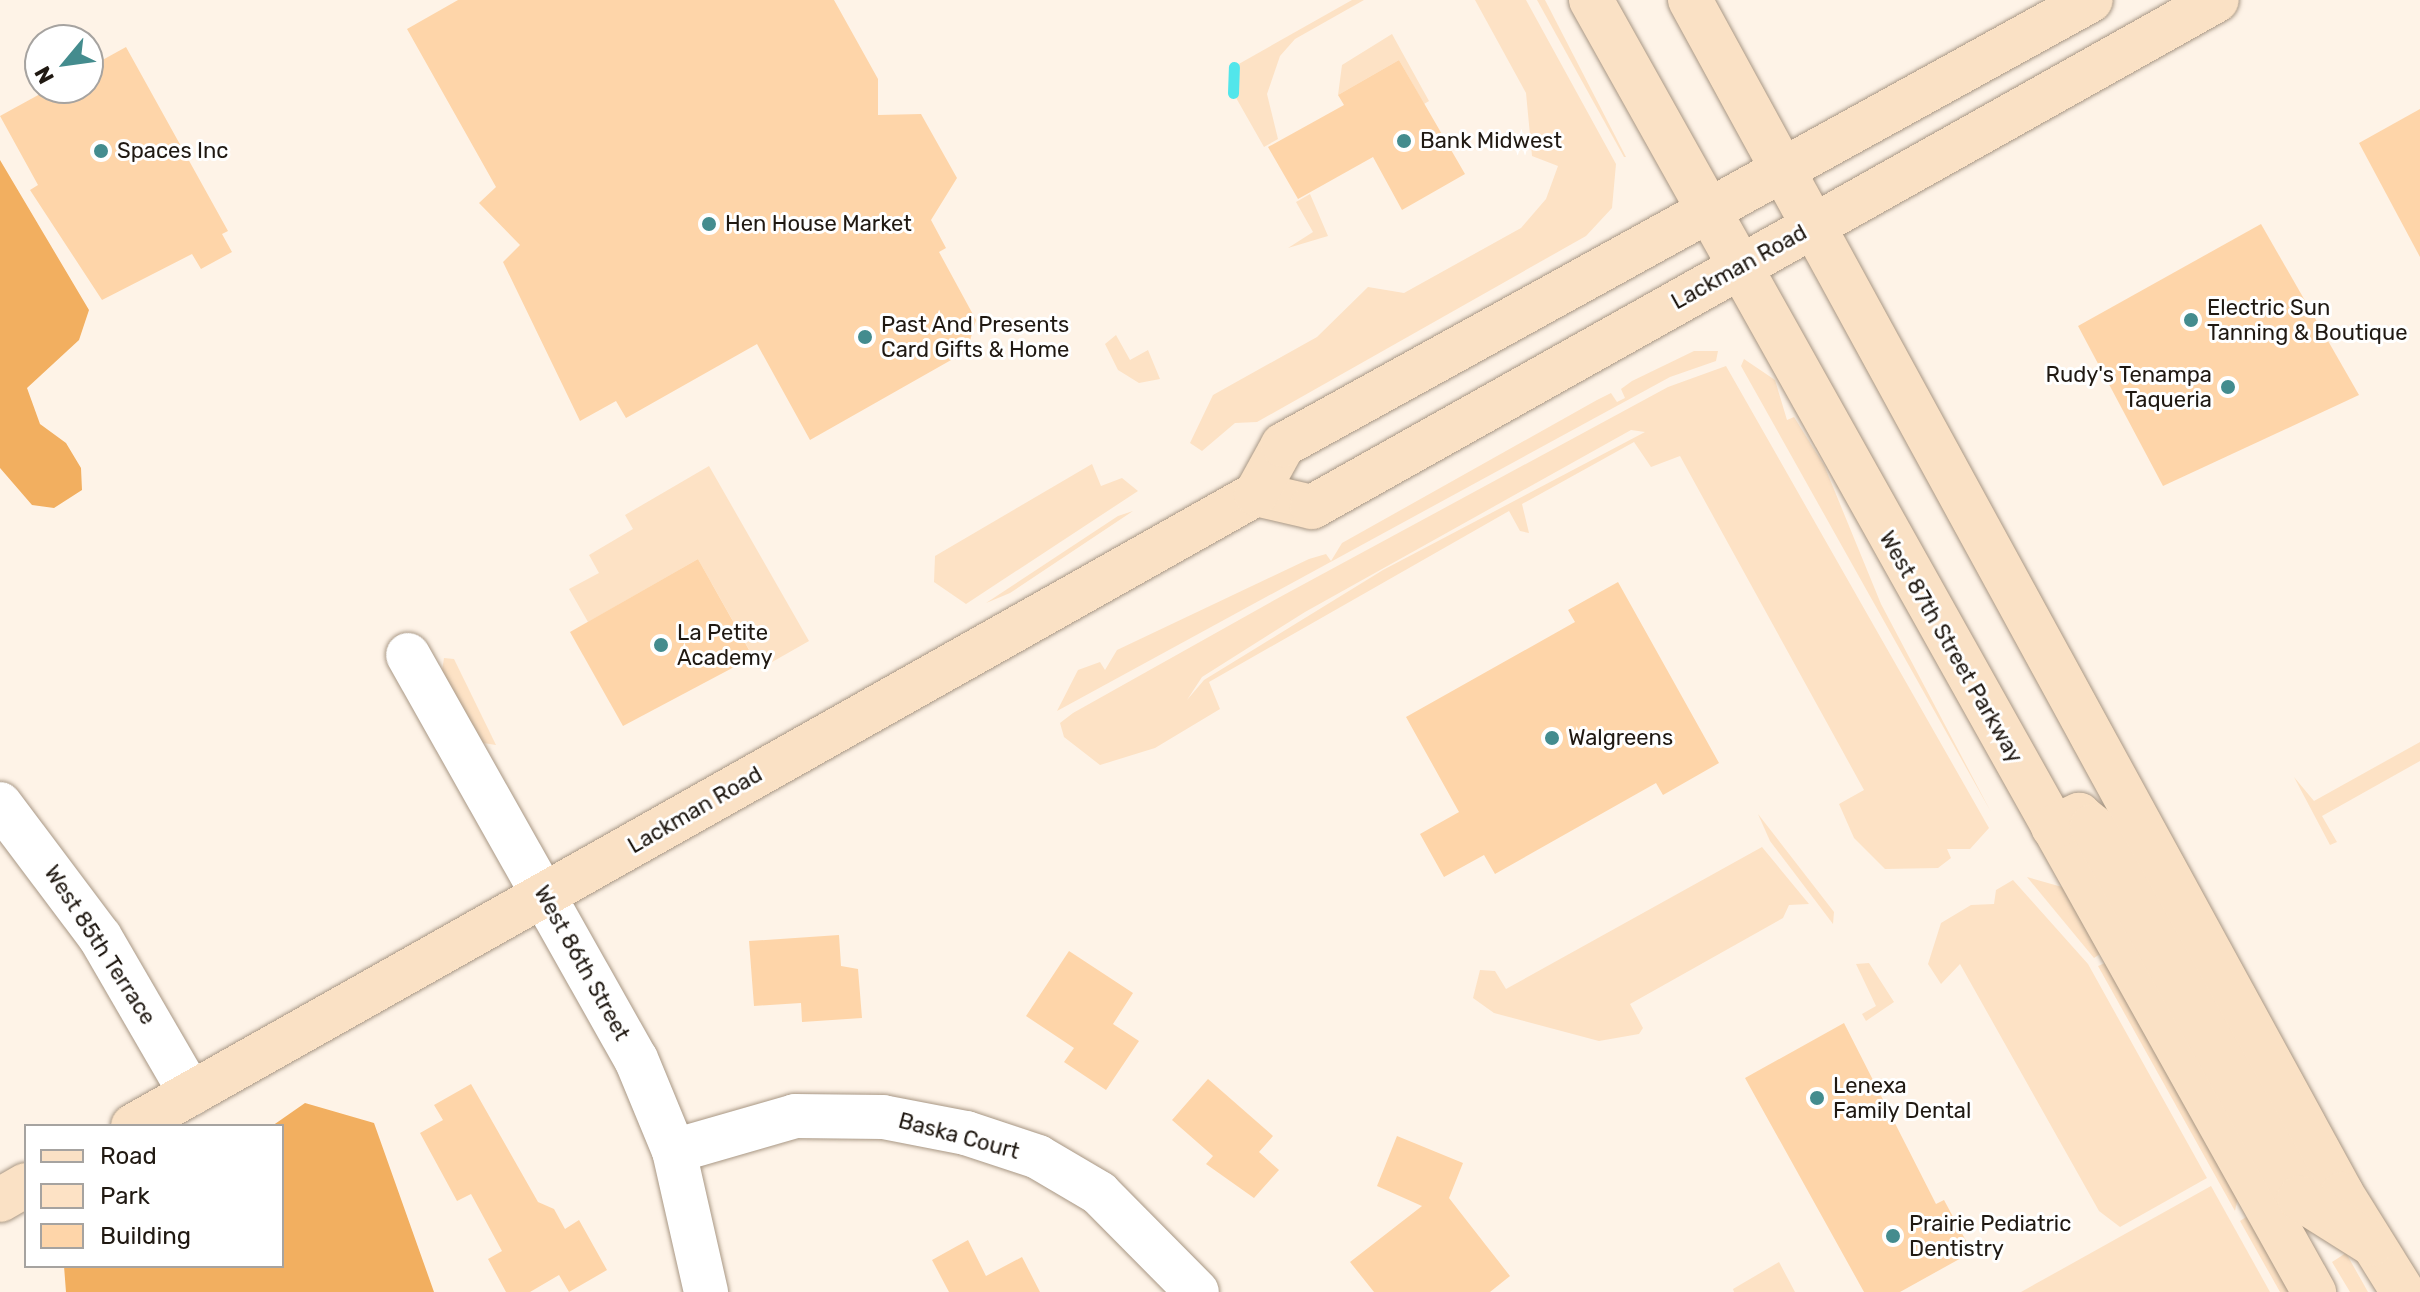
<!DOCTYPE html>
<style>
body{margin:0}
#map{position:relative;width:2420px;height:1292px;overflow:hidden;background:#fef3e7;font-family:Rubik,sans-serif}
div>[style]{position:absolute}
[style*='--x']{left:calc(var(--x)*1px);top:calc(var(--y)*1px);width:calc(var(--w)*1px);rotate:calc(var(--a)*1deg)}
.green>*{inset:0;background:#fde2c5}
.forest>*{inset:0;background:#f2af60}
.stream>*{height:11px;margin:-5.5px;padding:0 5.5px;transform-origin:5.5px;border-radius:5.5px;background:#52e6eb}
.building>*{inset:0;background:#fed5a9}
.roads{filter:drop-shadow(0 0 2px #a89784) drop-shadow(0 0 2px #a89784)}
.minor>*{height:44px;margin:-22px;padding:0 22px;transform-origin:22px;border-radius:22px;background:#fff}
.major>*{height:44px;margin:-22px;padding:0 22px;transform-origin:22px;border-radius:22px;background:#fae1c5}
.dots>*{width:22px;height:22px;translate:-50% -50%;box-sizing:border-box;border:4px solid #fff;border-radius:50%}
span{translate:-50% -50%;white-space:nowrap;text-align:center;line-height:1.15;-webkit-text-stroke:6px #fff;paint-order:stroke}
.poi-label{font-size:22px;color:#201912}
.left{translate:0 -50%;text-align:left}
.right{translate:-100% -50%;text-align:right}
.street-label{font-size:22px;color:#201912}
.legend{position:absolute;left:24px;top:1124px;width:260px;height:144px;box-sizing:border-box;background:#fff;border:2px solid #a6a3a0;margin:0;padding:10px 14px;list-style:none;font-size:24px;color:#201912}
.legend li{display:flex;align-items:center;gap:16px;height:40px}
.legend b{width:40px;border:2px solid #a6a3a0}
.north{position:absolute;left:24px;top:24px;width:80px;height:80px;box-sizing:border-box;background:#fff;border:2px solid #a6a3a0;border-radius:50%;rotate:241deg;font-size:22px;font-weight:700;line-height:32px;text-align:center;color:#201912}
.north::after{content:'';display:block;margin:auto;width:28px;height:36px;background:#448c8e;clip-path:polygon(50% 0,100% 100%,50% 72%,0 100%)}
</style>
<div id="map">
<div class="green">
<div style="clip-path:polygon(1352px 0,1364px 0,1295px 39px,1280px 56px,1267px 94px,1278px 139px,1264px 147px,1235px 96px,1237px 65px)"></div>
<div style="clip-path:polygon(1475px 0,1526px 0,1616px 164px,1612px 208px,1586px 236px,1257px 422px,1235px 423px,1202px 451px,1190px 443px,1213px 395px,1317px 337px,1368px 287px,1404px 293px,1521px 228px,1546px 199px,1558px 166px,1532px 156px,1526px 93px)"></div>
<div style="clip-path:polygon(1537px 0,1545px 0,1626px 157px,1624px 157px)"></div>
<div style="clip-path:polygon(1392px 34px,1429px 101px,1424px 104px,1399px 60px,1338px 95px,1342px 65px)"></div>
<div style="clip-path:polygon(1310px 194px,1328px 236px,1288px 248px,1313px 232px,1296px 202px)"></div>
<div style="clip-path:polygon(1116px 335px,1130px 360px,1148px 350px,1160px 379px,1139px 383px,1118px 370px,1105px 344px)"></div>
<div style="clip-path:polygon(1694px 351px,1718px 351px,1716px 361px,1670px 377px,1057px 711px,1078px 670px,1100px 662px,1105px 670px,1117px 650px,1309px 559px,1326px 554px,1331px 561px,1342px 543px,1597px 400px,1611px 393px,1617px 402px,1625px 398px,1621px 389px,1632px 381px)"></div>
<div style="clip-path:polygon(1744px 359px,1775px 380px,1787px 420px,1794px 417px,1824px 465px,1881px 604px,1991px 812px,1741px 366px)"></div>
<div style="clip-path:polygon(evenodd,1726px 366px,1989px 828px,1970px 849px,1947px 849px,1951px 858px,1938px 868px,1885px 869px,1854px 838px,1839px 804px,1864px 790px,1680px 456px,1651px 467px,1634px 442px,1522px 504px,1529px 533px,1520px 531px,1509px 511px,1209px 682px,1220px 709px,1155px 748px,1100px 765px,1064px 737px,1060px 723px,1073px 713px,1280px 597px,1668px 387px,1726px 366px,1631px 430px,1645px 432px,1383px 570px,1204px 680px,1187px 700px,1202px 677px,1305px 612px,1631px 430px)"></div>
<div style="clip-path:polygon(1092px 464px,1101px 486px,1122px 478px,1138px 491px,966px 604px,934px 582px,935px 556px)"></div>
<div style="clip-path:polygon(709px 466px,809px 641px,760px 669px,698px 559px,588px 622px,569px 589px,599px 573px,589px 555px,633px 529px,625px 515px)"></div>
<div style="clip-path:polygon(1133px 511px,1010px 593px,986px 603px,1118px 516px)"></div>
<div style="clip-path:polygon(444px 658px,454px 659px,496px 745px,483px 743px,442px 671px)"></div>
<div style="clip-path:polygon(2420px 742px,2420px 761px,2322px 816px,2337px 842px,2330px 845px,2294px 777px,2314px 801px)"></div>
<div style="clip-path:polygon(1758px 814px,1834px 912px,1833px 924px,1770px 841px)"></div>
<div style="clip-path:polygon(1762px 847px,1809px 904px,1789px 905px,1783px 918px,1630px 1004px,1643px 1028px,1639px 1034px,1599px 1041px,1494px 1013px,1473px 998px,1480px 970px,1495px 971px,1506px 989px)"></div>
<div style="clip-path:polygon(2027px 877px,2062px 887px,2100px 954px,2094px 958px)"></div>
<div style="clip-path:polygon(2013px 880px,2088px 964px,2207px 1178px,2120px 1227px,2099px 1211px,1960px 964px,1941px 984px,1928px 964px,1941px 923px,1971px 905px,1994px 904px,1996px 890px)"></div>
<div style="clip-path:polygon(1869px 963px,1894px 1002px,1866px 1021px,1862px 1014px,1876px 1006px,1856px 964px)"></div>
<div style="clip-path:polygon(2105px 963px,2238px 1197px,2235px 1211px,2098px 966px)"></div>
<div style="clip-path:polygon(2211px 1186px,2270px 1292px,2021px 1292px)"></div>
<div style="clip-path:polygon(2246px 1217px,2256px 1230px,2291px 1292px,2280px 1292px,2240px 1221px)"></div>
<div style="clip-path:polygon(2346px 1253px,2368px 1292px,2350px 1292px,2332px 1262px)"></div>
<div style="clip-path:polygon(1779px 1262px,1795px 1292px,1734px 1292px,1733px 1289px)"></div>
</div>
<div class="forest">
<div style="clip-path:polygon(0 160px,89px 310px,79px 340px,27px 388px,40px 424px,66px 443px,81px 468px,82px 490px,54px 508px,32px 505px,0 468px)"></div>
<div style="clip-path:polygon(305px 1103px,374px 1123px,434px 1292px,66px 1292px,64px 1266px,282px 1266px,282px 1126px,272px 1126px)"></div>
</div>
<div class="stream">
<div style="--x:1233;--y:93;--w:26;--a:-88"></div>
</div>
<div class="building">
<div style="clip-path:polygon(458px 0,834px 0,878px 79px,878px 115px,921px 114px,957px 178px,931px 220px,946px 248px,939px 252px,976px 320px,967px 351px,810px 440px,757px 344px,626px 418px,616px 401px,580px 421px,503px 262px,520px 245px,479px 203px,496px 187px,407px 29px)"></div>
<div style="clip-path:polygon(126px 47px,228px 231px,222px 234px,232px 252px,201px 269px,192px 254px,102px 300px,30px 190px,38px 185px,0 116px,51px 88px,88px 88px,88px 68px)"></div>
<div style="clip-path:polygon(1399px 60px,1465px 174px,1402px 210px,1373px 157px,1298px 199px,1268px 147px,1344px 105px,1338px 95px)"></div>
<div style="clip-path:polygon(2420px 109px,2420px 257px,2359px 143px)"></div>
<div style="clip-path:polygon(2261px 224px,2359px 395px,2163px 486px,2078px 326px)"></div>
<div style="clip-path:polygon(698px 559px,753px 657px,623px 726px,570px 632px)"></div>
<div style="clip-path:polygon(1618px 582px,1719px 763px,1663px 795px,1656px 783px,1495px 874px,1484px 855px,1444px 877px,1420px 834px,1459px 812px,1406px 717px,1575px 622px,1568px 610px)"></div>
<div style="clip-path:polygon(839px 935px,841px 966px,858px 969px,862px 1018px,802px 1022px,801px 1003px,754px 1006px,749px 941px)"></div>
<div style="clip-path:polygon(1069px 951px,1133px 993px,1113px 1024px,1139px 1041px,1106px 1090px,1064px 1062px,1074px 1048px,1026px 1016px)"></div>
<div style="clip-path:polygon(1844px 1023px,1936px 1204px,1944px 1200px,1972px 1252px,1900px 1292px,1864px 1292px,1745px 1078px)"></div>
<div style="clip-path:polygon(1208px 1079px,1273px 1136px,1259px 1152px,1279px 1170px,1254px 1198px,1206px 1164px,1213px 1156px,1172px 1120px)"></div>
<div style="clip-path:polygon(471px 1084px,538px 1202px,554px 1209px,565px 1229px,579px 1220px,607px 1270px,569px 1292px,559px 1275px,530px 1292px,506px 1292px,488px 1259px,502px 1251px,471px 1194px,457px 1201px,420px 1133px,443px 1120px,434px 1105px)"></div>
<div style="clip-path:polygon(1397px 1136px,1463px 1163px,1449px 1198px,1510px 1276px,1490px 1292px,1374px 1292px,1350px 1262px,1422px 1206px,1377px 1186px)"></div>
<div style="clip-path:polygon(968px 1240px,986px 1276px,1022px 1257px,1040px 1292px,949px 1292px,932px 1260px)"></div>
</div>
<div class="roads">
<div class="minor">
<div style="--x:408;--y:655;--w:464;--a:60.6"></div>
<div style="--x:636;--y:1059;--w:100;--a:67.6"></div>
<div style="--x:674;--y:1151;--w:145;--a:77.2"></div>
<div style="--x:0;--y:804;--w:166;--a:53.1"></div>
<div style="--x:100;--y:937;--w:181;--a:59.9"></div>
<div style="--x:674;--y:1151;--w:126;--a:-16.1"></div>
<div style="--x:795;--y:1116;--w:88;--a:0.7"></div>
<div style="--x:883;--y:1117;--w:85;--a:10.9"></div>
<div style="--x:966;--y:1133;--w:76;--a:18.4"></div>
<div style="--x:1038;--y:1157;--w:71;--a:30.5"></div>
<div style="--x:1099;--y:1193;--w:139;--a:45.3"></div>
</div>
<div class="major">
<div style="--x:1591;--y:0;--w:1481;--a:60.77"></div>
<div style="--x:1690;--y:0;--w:1360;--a:61.36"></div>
<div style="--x:2342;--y:1194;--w:115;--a:58.1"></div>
<div style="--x:1256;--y:494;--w:57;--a:13.1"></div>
<div style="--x:1312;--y:507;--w:1037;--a:-29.26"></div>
<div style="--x:2053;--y:827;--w:29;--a:-25"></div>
<div style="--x:2079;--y:815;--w:17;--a:40"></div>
<div style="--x:2092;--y:826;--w:426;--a:60.9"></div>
<div style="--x:2299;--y:1198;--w:86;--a:32.2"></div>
<div style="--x:133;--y:1126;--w:1289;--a:-29.37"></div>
<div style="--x:1256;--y:494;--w:56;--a:-61.1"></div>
<div style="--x:1283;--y:445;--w:922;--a:-28.84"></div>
<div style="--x:0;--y:1200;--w:30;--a:-30"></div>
</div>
</div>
<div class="dots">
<div style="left:1404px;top:141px;background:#448c8e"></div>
<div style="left:101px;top:151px;background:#448c8e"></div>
<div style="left:709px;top:224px;background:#448c8e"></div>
<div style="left:2191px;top:320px;background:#448c8e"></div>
<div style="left:865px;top:337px;background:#448c8e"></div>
<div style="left:2228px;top:387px;background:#448c8e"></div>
<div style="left:661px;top:645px;background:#448c8e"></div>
<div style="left:1552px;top:738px;background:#448c8e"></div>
<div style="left:1817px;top:1098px;background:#448c8e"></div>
<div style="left:1893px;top:1236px;background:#448c8e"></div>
</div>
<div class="poi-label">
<span class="left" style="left:1420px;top:141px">Bank Midwest</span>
<span class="left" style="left:117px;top:151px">Spaces Inc</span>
<span class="left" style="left:725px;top:224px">Hen House Market</span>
<span class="left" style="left:2207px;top:320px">Electric Sun<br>Tanning &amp; Boutique</span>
<span class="left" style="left:881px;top:337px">Past And Presents<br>Card Gifts &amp; Home</span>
<span class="right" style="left:2212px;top:387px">Rudy's Tenampa<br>Taqueria</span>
<span class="left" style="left:677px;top:645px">La Petite<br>Academy</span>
<span class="left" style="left:1568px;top:738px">Walgreens</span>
<span class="left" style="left:1833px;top:1098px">Lenexa<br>Family Dental</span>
<span class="left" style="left:1909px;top:1236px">Prairie Pediatric<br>Dentistry</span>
</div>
<div class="street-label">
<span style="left:1739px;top:267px;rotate:-29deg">Lackman Road</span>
<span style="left:1951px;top:647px;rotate:60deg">West 87th Street Parkway</span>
<span style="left:695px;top:810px;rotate:-30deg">Lackman Road</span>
<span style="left:100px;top:945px;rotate:57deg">West 85th Terrace</span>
<span style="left:582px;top:963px;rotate:61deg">West 86th Street</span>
<span style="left:959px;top:1136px;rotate:15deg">Baska Court</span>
</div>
<ul class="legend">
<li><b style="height:10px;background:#fae1c5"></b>Road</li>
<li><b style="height:22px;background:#fde2c5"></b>Park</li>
<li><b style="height:22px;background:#fed5a9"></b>Building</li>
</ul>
<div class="north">N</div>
</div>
